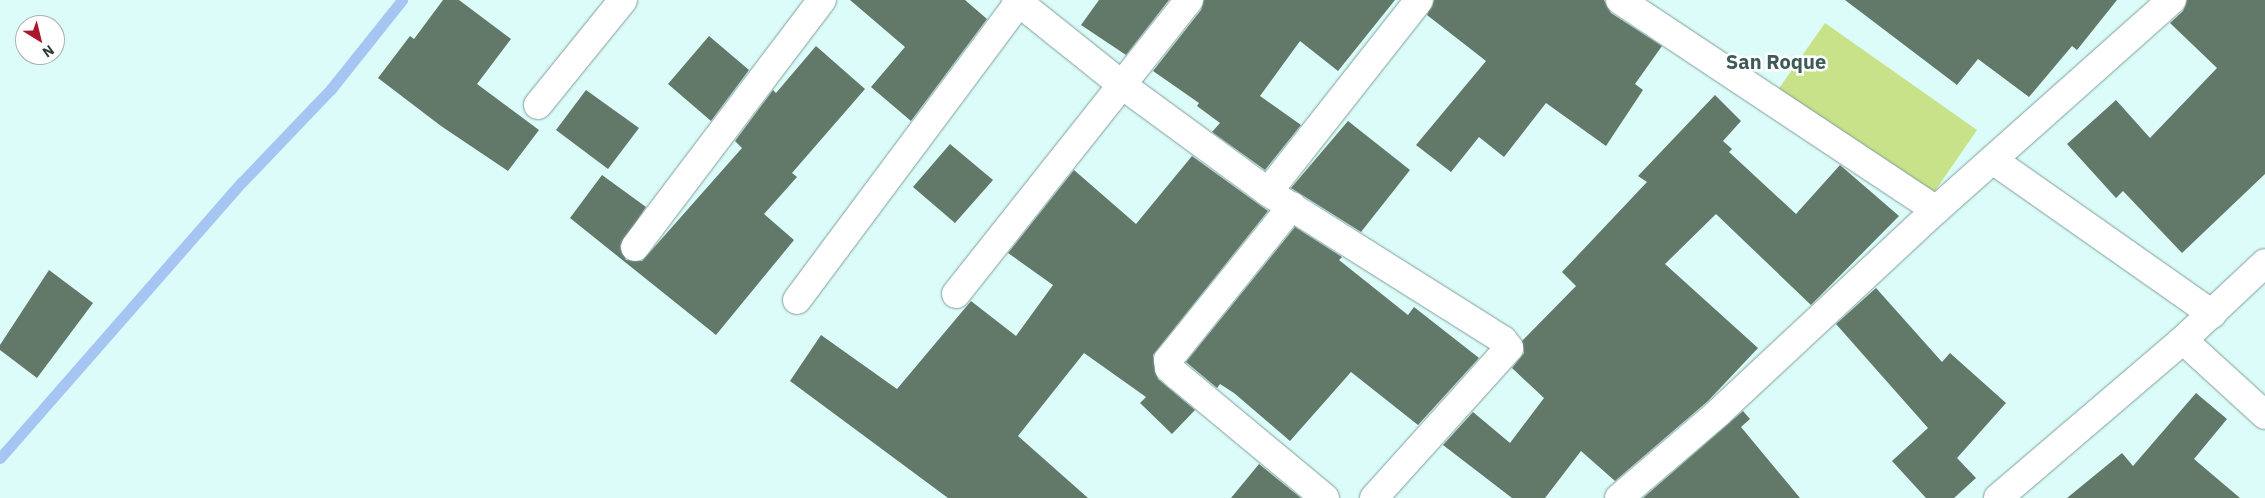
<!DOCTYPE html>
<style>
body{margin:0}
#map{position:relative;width:2265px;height:498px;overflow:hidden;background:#dcfcf9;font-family:"IBM Plex Sans",sans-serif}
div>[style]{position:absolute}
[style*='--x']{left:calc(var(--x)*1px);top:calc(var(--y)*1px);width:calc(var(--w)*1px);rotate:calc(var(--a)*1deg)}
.green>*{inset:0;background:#c8e289}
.stream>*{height:11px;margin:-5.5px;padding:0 5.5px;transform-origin:5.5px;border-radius:5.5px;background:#a6c5f3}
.building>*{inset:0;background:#627869}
.roads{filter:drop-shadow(0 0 1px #809e9b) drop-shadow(0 0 1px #809e9b)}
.minor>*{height:28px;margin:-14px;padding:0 14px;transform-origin:14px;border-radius:14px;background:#fff}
span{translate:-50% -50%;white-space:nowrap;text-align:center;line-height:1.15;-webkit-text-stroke:5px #fff;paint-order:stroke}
.quarter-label{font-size:20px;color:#3f5b59;font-weight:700}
.north{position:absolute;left:15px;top:15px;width:50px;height:50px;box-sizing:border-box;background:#fff;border:1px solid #abb1b0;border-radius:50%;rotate:144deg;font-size:14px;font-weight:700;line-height:20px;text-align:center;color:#2e3b3a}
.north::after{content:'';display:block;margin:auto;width:18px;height:22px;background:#ab162d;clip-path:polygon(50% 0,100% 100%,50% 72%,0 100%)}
</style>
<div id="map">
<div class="green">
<div style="clip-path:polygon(1825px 23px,1977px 130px,1928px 201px,1775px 94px)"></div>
</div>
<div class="stream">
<div style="--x:0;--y:458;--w:367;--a:-48.8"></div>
<div style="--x:242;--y:182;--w:129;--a:-46.3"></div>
<div style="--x:331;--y:89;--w:114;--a:-51.4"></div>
</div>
<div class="building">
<div style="clip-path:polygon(443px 0,459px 0,511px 39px,477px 84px,539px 130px,508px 171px,441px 126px,378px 78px,410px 36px,414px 39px)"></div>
<div style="clip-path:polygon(850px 0,965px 0,987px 19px,911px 121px,871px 87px,905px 47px)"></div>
<div style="clip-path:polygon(1099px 0,1169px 0,1126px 55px,1081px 25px)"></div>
<div style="clip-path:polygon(1204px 0,1395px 0,1338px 71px,1300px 41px,1260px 96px,1301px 125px,1265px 170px,1212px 132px,1220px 123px,1197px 106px,1199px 103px,1153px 71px,1201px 10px)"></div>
<div style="clip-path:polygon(1434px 0,1604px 0,1611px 13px,1662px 46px,1635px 84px,1643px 90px,1606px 146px,1546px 103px,1504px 157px,1479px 137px,1451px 172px,1416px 145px,1486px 61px,1427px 15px)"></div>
<div style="clip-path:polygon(1845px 0,2117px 0,2077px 50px,2072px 46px,2029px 97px,1978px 59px,1957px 85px)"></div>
<div style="clip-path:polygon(2187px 0,2265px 0,2265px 174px,2182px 253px,2123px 191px,2116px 198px,2067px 144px,2116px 100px,2150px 138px,2217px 68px,2170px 23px,2183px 11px)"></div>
<div style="clip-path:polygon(709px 36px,749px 70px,711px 121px,668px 84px)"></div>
<div style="clip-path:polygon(816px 46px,865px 89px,792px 173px,797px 177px,764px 214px,794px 240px,716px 335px,570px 218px,602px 175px,646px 207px,620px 246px,626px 260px,642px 261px,742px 148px,735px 141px,773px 90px,776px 93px)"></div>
<div style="clip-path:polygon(586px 90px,639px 128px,608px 169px,556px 130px)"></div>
<div style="clip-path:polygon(1715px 95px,1741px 121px,1723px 141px,1732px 149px,1729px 152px,1796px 214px,1840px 165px,1899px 216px,1811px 305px,1716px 214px,1665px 264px,1758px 348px,1708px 401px,1615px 481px,1581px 451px,1545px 498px,1512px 498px,1443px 445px,1473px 412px,1510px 443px,1544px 398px,1512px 368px,1524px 353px,1522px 341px,1576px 286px,1562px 272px,1647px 182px,1638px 176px)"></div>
<div style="clip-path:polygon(1348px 121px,1410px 170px,1361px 232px,1291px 188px)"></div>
<div style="clip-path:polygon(950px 144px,993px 180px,955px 223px,913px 187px)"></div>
<div style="clip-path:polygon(1192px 156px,1268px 211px,1153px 355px,1158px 379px,1195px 410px,1172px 434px,1140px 403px,1146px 397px,1084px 353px,1018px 436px,1088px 498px,948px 498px,790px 381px,821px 335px,897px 389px,971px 301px,1016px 336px,1053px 285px,1008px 253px,1074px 170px,1136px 224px)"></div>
<div style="clip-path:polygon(1295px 227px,1342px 257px,1339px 260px,1408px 315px,1414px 307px,1479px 358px,1418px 425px,1351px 372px,1290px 441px,1234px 393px,1220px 384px,1217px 388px,1186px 362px)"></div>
<div style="clip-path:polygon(49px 270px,93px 303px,37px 378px,0 350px,0 345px)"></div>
<div style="clip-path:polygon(1876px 288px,1942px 362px,1950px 353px,2006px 403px,1957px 458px,1976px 478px,1954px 498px,1926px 498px,1892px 461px,1928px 428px,1836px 324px)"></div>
<div style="clip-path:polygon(2196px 393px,2227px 419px,2194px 459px,2240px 498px,2067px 498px,2122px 453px,2133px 466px)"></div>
<div style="clip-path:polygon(1743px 411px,1750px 419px,1741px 427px,1800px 498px,1643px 498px)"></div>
<div style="clip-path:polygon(1259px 464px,1301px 498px,1231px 498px)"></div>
</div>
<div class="roads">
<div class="minor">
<div style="--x:1016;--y:0;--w:136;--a:38.7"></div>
<div style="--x:1122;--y:85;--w:181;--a:36.2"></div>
<div style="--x:1620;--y:0;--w:379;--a:33.6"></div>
<div style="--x:538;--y:105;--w:135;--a:-51"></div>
<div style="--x:1993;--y:160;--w:268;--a:35.1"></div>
<div style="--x:1292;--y:206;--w:198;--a:128.8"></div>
<div style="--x:1168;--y:360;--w:8;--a:83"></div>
<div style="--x:1169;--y:368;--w:12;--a:42"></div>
<div style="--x:1178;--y:376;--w:191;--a:39.7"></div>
<div style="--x:635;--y:247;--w:310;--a:-52.9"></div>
<div style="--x:956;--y:294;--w:375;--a:-51.6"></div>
<div style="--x:797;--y:300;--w:374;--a:-53.3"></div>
<div style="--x:2183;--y:340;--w:111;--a:42.4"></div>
<div style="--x:1374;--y:498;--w:202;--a:-48"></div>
<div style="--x:1509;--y:348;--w:10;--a:-127"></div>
<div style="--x:1503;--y:340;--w:278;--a:-147.8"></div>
<div style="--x:1268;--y:192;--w:244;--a:-51.8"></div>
<div style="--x:1619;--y:498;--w:130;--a:-40.6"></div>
<div style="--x:1718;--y:413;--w:298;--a:-43"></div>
<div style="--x:1936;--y:210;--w:316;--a:-41.7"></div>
<div style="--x:1998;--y:498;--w:243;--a:-40.5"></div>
<div style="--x:2183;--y:340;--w:112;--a:-43.2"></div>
</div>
</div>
<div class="quarter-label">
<span style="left:1776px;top:61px">San Roque</span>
</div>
<div class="north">N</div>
</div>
